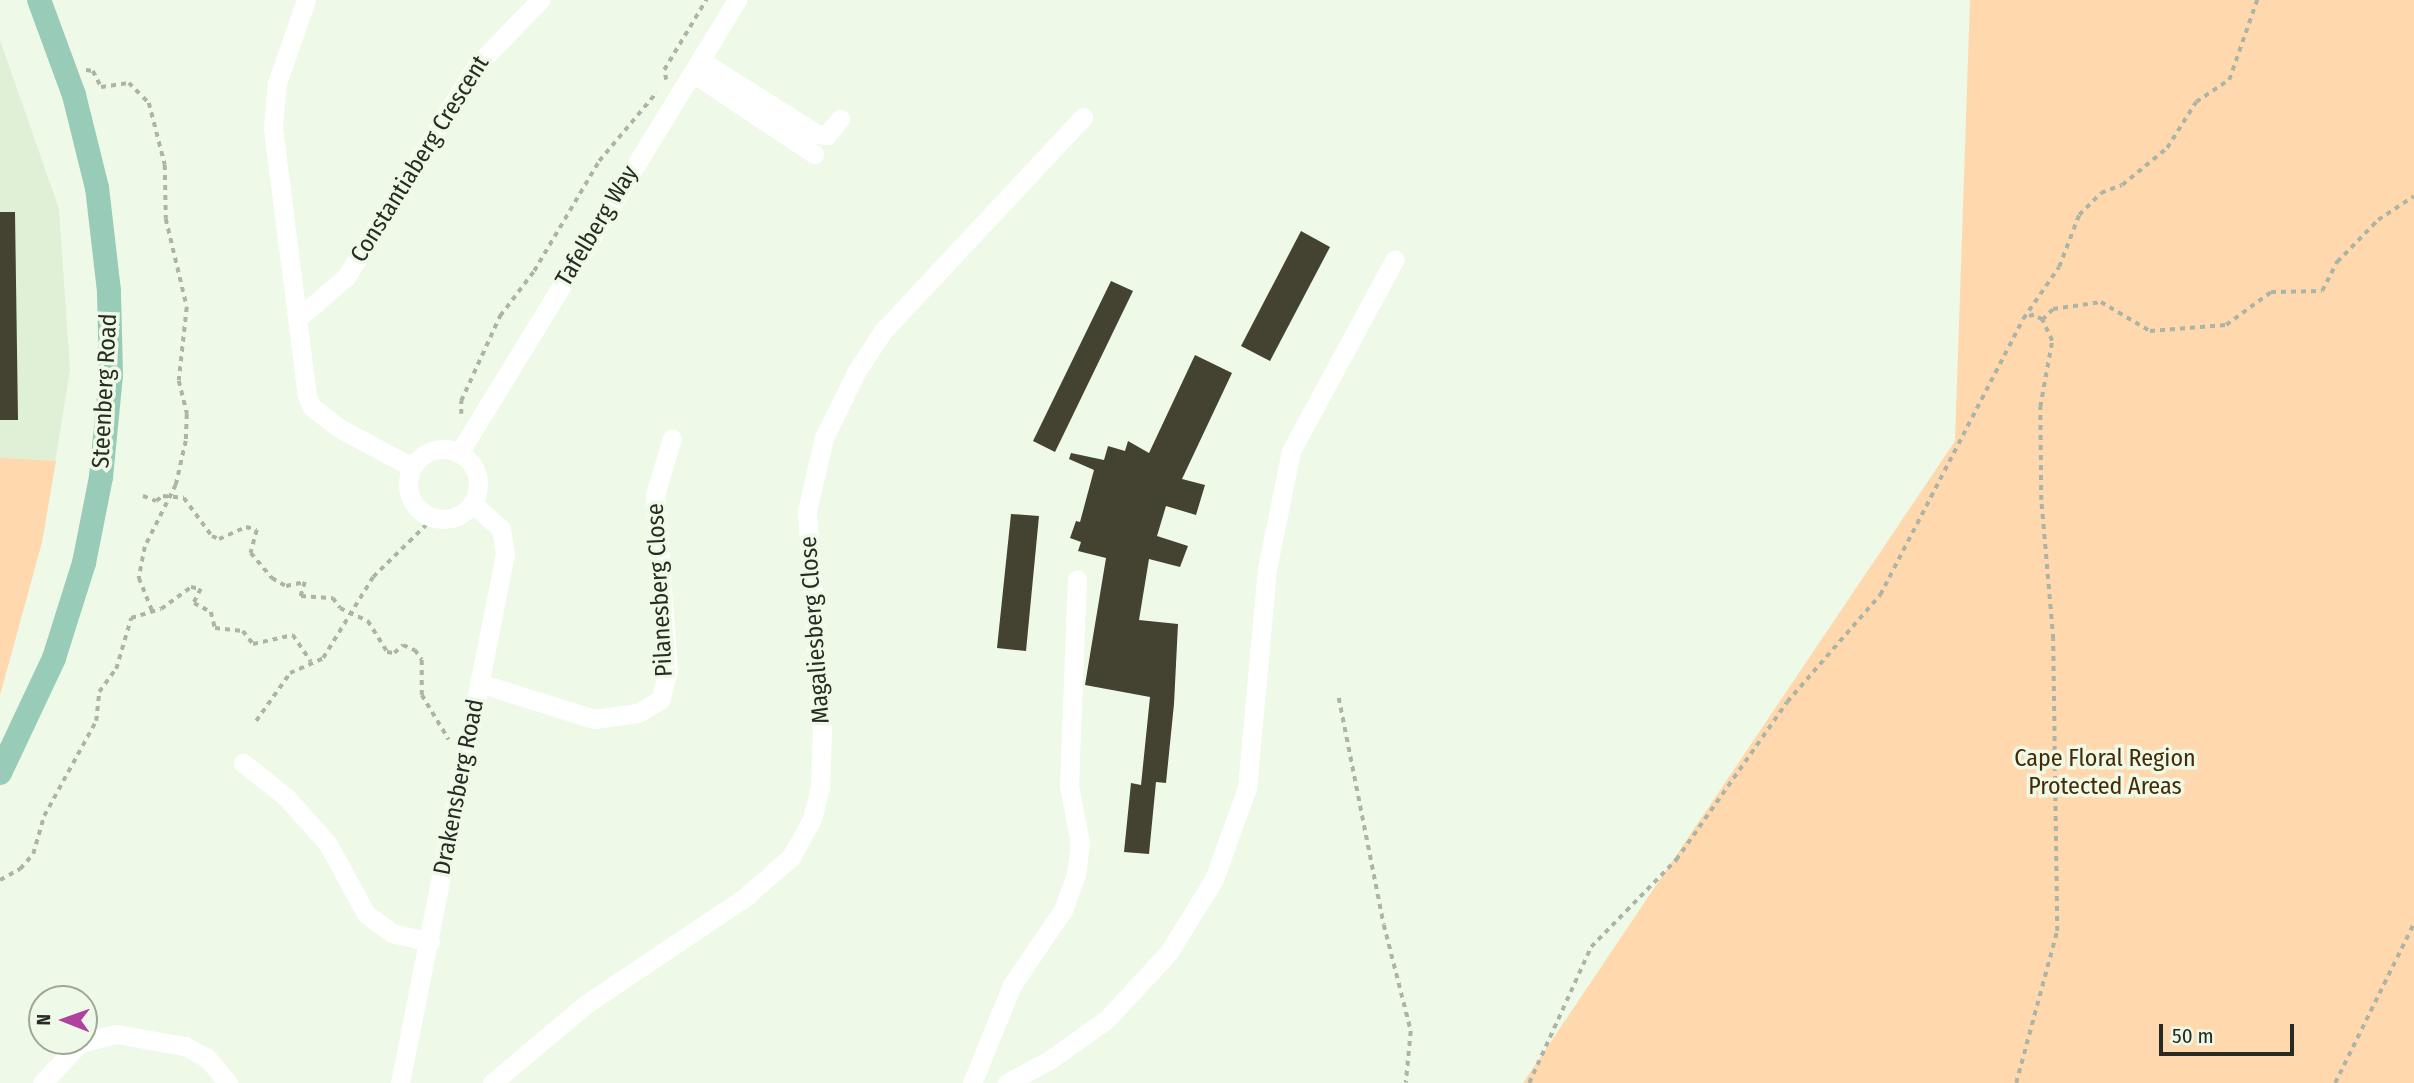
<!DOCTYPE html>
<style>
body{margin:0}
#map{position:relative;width:2414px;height:1083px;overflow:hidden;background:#eefae7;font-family:"Fira Sans Condensed",sans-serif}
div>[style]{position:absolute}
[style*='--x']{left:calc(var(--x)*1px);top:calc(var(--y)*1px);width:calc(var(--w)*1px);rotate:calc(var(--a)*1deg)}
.built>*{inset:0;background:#e0f0d6}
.green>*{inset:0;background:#ffd8ae}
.building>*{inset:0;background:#444231}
.path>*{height:3.5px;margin-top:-1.75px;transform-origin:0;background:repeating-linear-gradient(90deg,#abb4a5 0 5px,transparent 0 10px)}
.minor>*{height:19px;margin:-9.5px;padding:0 9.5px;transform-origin:9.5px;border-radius:9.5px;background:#fff}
.minor>.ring{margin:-9.5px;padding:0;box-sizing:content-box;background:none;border:19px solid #fff;border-radius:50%}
.major>*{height:24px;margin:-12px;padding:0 12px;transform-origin:12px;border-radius:12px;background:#99ccb8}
span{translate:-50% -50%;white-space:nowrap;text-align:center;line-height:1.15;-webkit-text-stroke:7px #eefae7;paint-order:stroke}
.street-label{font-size:24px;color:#272b24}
.park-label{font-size:24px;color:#452b06}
.north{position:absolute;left:28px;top:985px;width:70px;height:70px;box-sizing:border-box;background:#eefae7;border:2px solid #9ea799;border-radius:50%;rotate:271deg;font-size:19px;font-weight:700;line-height:28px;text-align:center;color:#272b24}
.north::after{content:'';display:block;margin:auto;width:24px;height:32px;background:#b0419f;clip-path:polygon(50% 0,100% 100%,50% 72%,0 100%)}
.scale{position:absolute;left:2159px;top:1024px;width:135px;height:32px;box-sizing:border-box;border:4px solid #272b24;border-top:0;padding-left:9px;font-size:21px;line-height:24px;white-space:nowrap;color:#272b24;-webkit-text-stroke:5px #eefae7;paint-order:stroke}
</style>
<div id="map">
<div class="built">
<div style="clip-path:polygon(0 40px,59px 209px,70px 370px,42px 542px,0 695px)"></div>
</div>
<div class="green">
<div style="clip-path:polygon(1970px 0,2414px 0,2414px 1083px,1523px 1083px,1955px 441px)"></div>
<div style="clip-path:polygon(0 458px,56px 461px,42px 542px,0 695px)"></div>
</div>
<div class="building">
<div style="clip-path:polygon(0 212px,15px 212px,18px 420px,0 420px)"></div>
<div style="clip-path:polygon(1301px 231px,1330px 247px,1270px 361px,1241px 346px)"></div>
<div style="clip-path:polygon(1111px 281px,1133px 291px,1055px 452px,1033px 441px)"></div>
<div style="clip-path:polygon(1195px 355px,1232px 373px,1182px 479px,1205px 485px,1196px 515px,1166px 506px,1157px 536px,1188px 546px,1180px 567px,1149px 559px,1139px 620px,1178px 624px,1174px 704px,1166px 783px,1156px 782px,1149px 854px,1124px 852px,1131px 783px,1141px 785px,1150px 697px,1085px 685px,1106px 558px,1078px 551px,1081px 542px,1070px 538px,1076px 521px,1080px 522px,1094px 470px,1069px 459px,1071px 453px,1104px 460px,1108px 446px,1125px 451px,1128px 441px,1149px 453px)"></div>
<div style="clip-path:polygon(1011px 514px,1039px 516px,1026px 651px,997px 648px)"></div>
</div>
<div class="path">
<div style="--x:86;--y:70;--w:7;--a:8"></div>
<div style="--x:93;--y:71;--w:18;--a:63"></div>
<div style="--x:101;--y:87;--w:28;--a:-8"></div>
<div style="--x:129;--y:83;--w:28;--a:45"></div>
<div style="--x:149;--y:103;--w:64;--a:75.5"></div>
<div style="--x:165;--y:165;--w:54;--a:88.9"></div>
<div style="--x:166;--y:219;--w:90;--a:76.6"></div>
<div style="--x:187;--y:307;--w:74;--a:96.2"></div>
<div style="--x:179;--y:381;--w:34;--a:76"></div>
<div style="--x:187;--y:414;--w:27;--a:92"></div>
<div style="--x:186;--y:441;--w:45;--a:102.8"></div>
<div style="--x:176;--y:485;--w:69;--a:116.6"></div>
<div style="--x:145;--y:547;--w:32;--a:101"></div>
<div style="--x:139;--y:578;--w:35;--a:68"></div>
<div style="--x:666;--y:80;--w:10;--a:-101"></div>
<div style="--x:664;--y:70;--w:82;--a:-59"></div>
<div style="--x:2042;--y:320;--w:16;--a:-45"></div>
<div style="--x:2053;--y:309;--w:49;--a:-8.3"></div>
<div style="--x:2101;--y:302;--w:57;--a:30.6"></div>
<div style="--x:2150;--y:331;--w:76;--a:-4.5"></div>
<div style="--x:2226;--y:325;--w:56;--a:-36.3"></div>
<div style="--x:2271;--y:292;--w:51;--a:-1.1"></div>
<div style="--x:2322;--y:291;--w:33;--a:-63"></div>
<div style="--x:2337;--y:262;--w:59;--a:-45.7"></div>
<div style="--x:2378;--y:220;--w:43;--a:-33.7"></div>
<div style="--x:461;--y:414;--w:13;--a:-90"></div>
<div style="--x:461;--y:401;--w:94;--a:-65.4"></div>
<div style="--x:500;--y:316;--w:56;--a:-52.9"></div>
<div style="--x:534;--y:271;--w:128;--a:-59.4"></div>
<div style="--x:599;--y:161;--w:90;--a:-50"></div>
<div style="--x:143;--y:496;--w:14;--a:21"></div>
<div style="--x:156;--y:501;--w:9;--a:-36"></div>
<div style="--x:163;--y:496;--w:21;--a:5"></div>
<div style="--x:184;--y:498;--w:47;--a:53.6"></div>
<div style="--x:212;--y:536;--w:8;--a:23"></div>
<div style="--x:219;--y:539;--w:30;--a:-24"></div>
<div style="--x:246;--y:527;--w:11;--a:15"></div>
<div style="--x:257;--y:530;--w:24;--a:105"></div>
<div style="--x:251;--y:553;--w:33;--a:50"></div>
<div style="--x:272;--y:578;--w:16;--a:30"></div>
<div style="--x:286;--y:586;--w:19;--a:-12"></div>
<div style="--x:305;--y:582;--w:15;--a:106"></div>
<div style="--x:301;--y:596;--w:32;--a:4"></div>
<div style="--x:333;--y:598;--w:12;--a:55"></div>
<div style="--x:340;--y:608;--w:31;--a:25"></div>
<div style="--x:368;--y:621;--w:36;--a:58"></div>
<div style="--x:387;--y:652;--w:7;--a:8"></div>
<div style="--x:394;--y:653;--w:12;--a:-42"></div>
<div style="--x:403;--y:645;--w:13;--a:23"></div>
<div style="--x:415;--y:650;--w:12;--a:55"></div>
<div style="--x:422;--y:660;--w:35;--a:90"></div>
<div style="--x:422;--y:695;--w:52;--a:59"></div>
<div style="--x:1339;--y:698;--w:231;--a:78.8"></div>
<div style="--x:1384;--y:925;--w:109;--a:75.7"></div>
<div style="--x:1411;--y:1031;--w:52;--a:95.5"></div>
<div style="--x:256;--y:721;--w:59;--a:-54.7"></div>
<div style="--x:290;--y:673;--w:36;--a:-24"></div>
<div style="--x:323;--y:658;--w:95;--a:-58.3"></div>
<div style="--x:373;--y:577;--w:84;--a:-44.5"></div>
<div style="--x:0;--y:880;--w:23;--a:-29"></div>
<div style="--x:20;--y:869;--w:20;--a:-49"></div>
<div style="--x:33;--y:854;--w:40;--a:-74"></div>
<div style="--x:44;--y:816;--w:108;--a:-61.3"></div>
<div style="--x:96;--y:721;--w:29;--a:-84"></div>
<div style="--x:99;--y:692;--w:29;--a:-54"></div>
<div style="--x:116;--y:669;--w:53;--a:-73.6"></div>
<div style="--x:131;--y:618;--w:31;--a:-17"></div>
<div style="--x:161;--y:609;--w:37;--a:-36"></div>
<div style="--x:191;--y:587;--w:10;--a:11"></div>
<div style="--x:201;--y:589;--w:16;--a:117"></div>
<div style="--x:194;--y:603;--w:19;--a:28"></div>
<div style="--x:211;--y:612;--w:16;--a:76"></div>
<div style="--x:215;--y:628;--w:28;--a:6"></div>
<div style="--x:243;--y:631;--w:16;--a:52"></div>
<div style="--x:253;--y:644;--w:41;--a:-12.7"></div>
<div style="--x:293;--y:635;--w:32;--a:56"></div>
<div style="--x:1529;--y:1083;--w:149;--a:-65.5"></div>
<div style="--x:1591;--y:947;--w:122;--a:-45.7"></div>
<div style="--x:1676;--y:860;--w:193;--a:-54.9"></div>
<div style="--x:1787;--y:702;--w:142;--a:-49"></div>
<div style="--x:1880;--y:595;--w:311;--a:-62.6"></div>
<div style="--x:2023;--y:319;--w:63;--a:-55.3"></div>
<div style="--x:2059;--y:267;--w:56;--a:-69"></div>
<div style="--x:2079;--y:215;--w:31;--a:-45"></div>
<div style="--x:2101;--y:193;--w:22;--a:-21"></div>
<div style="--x:2122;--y:185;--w:58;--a:-39.4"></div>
<div style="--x:2167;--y:148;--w:54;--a:-57.8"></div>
<div style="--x:2196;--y:102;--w:40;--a:-34"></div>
<div style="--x:2229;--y:80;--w:85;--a:-70.7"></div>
<div style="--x:2016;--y:1083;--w:157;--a:-74.9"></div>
<div style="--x:2057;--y:931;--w:292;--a:-90.8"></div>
<div style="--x:2053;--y:639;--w:140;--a:-94.9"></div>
<div style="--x:2041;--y:500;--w:93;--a:-90.6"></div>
<div style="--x:2040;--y:407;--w:67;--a:-79.7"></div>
<div style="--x:2052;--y:341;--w:23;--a:-115"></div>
<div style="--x:2042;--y:320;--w:9;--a:-148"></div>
<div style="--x:2034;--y:315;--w:9;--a:162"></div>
<div style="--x:2335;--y:1083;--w:178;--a:-63.7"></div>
</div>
<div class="minor">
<div style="--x:306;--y:0;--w:88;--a:109.3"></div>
<div style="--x:277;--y:83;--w:45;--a:95.1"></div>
<div style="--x:273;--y:128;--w:270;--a:82.8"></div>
<div style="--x:307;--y:396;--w:12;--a:66"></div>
<div style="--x:312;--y:407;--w:34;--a:38"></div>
<div style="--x:339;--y:428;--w:83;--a:28.1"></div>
<div style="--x:700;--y:60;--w:138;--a:32.3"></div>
<div style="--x:817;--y:134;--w:10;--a:6"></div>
<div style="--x:827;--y:135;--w:21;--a:-51"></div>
<div style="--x:693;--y:73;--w:146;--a:33.8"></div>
<div style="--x:298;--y:318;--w:63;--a:-40.5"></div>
<div style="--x:346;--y:277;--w:249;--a:-58.3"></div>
<div style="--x:477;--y:65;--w:91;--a:-45.9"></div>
<div class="ring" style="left:408px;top:449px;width:51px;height:51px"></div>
<div style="--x:459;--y:453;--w:532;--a:-58.46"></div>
<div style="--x:479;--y:683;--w:121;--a:17.4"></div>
<div style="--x:594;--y:719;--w:44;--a:-7.8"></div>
<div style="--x:638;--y:713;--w:26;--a:-31"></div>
<div style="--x:660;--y:700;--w:30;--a:-75"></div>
<div style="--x:668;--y:671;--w:176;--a:-94.2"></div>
<div style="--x:655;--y:495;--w:59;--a:-73.4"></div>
<div style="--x:243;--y:763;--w:55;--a:38.3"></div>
<div style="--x:286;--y:797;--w:63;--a:48.2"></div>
<div style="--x:328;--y:844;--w:80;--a:61.5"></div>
<div style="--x:366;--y:914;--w:32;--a:36"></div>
<div style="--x:392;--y:933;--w:39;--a:13"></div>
<div style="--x:42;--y:1083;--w:55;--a:-46.5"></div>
<div style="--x:80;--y:1043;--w:37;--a:-14"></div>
<div style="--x:116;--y:1034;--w:70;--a:9.9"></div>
<div style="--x:185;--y:1046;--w:25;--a:29"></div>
<div style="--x:207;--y:1058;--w:33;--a:50"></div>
<div style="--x:400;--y:1083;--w:539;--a:-78.77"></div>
<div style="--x:505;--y:554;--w:25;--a:-99"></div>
<div style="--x:501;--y:529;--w:39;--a:-138"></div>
<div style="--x:492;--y:1083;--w:123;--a:-40"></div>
<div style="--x:586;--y:1004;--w:190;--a:-33.9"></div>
<div style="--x:744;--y:898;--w:62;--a:-41.1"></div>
<div style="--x:791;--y:857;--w:43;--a:-61.1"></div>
<div style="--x:812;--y:819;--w:34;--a:-76"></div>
<div style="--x:820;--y:786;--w:54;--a:-87.9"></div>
<div style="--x:822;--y:732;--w:222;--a:-93.9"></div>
<div style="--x:807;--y:511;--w:75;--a:-76.9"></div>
<div style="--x:824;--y:438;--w:73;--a:-64.1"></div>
<div style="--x:856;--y:372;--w:49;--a:-56.6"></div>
<div style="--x:883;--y:331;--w:293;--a:-46.9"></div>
<div style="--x:972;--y:1083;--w:106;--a:-67.8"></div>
<div style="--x:1012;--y:985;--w:91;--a:-55.8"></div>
<div style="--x:1063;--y:910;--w:37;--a:-70"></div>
<div style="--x:1076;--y:875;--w:32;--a:-83"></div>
<div style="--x:1080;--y:843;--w:58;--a:-100.9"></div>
<div style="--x:1069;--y:786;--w:207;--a:-87.8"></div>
<div style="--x:1007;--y:1083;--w:50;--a:-28.6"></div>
<div style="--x:1051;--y:1059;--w:69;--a:-35.5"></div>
<div style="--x:1107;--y:1019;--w:91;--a:-47.2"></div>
<div style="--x:1169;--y:952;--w:86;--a:-58.3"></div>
<div style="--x:1214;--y:879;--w:97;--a:-70.1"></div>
<div style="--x:1247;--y:788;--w:220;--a:-84.8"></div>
<div style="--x:1267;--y:569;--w:120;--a:-78.5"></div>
<div style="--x:1291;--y:451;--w:218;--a:-61.6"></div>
</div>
<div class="major">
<div style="--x:0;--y:773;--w:127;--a:-64.8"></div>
<div style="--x:54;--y:658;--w:100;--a:-72.5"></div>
<div style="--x:84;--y:563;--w:88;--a:-78.8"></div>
<div style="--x:101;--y:477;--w:102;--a:-84.4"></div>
<div style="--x:111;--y:375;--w:84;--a:-91.4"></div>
<div style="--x:109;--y:291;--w:104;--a:-96.6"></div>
<div style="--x:97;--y:188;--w:96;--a:-103.9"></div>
<div style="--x:74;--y:95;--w:101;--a:-110.2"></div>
</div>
<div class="street-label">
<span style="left:420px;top:159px;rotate:-58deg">Constantiaberg Crescent</span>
<span style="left:597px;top:226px;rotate:-59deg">Tafelberg Way</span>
<span style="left:105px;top:391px;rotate:-87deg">Steenberg Road</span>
<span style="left:660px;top:590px;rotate:-93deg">Pilanesberg Close</span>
<span style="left:815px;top:630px;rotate:-94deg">Magaliesberg Close</span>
<span style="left:459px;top:787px;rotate:-79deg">Drakensberg Road</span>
</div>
<div class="park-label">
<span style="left:2105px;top:773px">Cape Floral Region<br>Protected Areas</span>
</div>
<div class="north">N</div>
<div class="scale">50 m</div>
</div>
